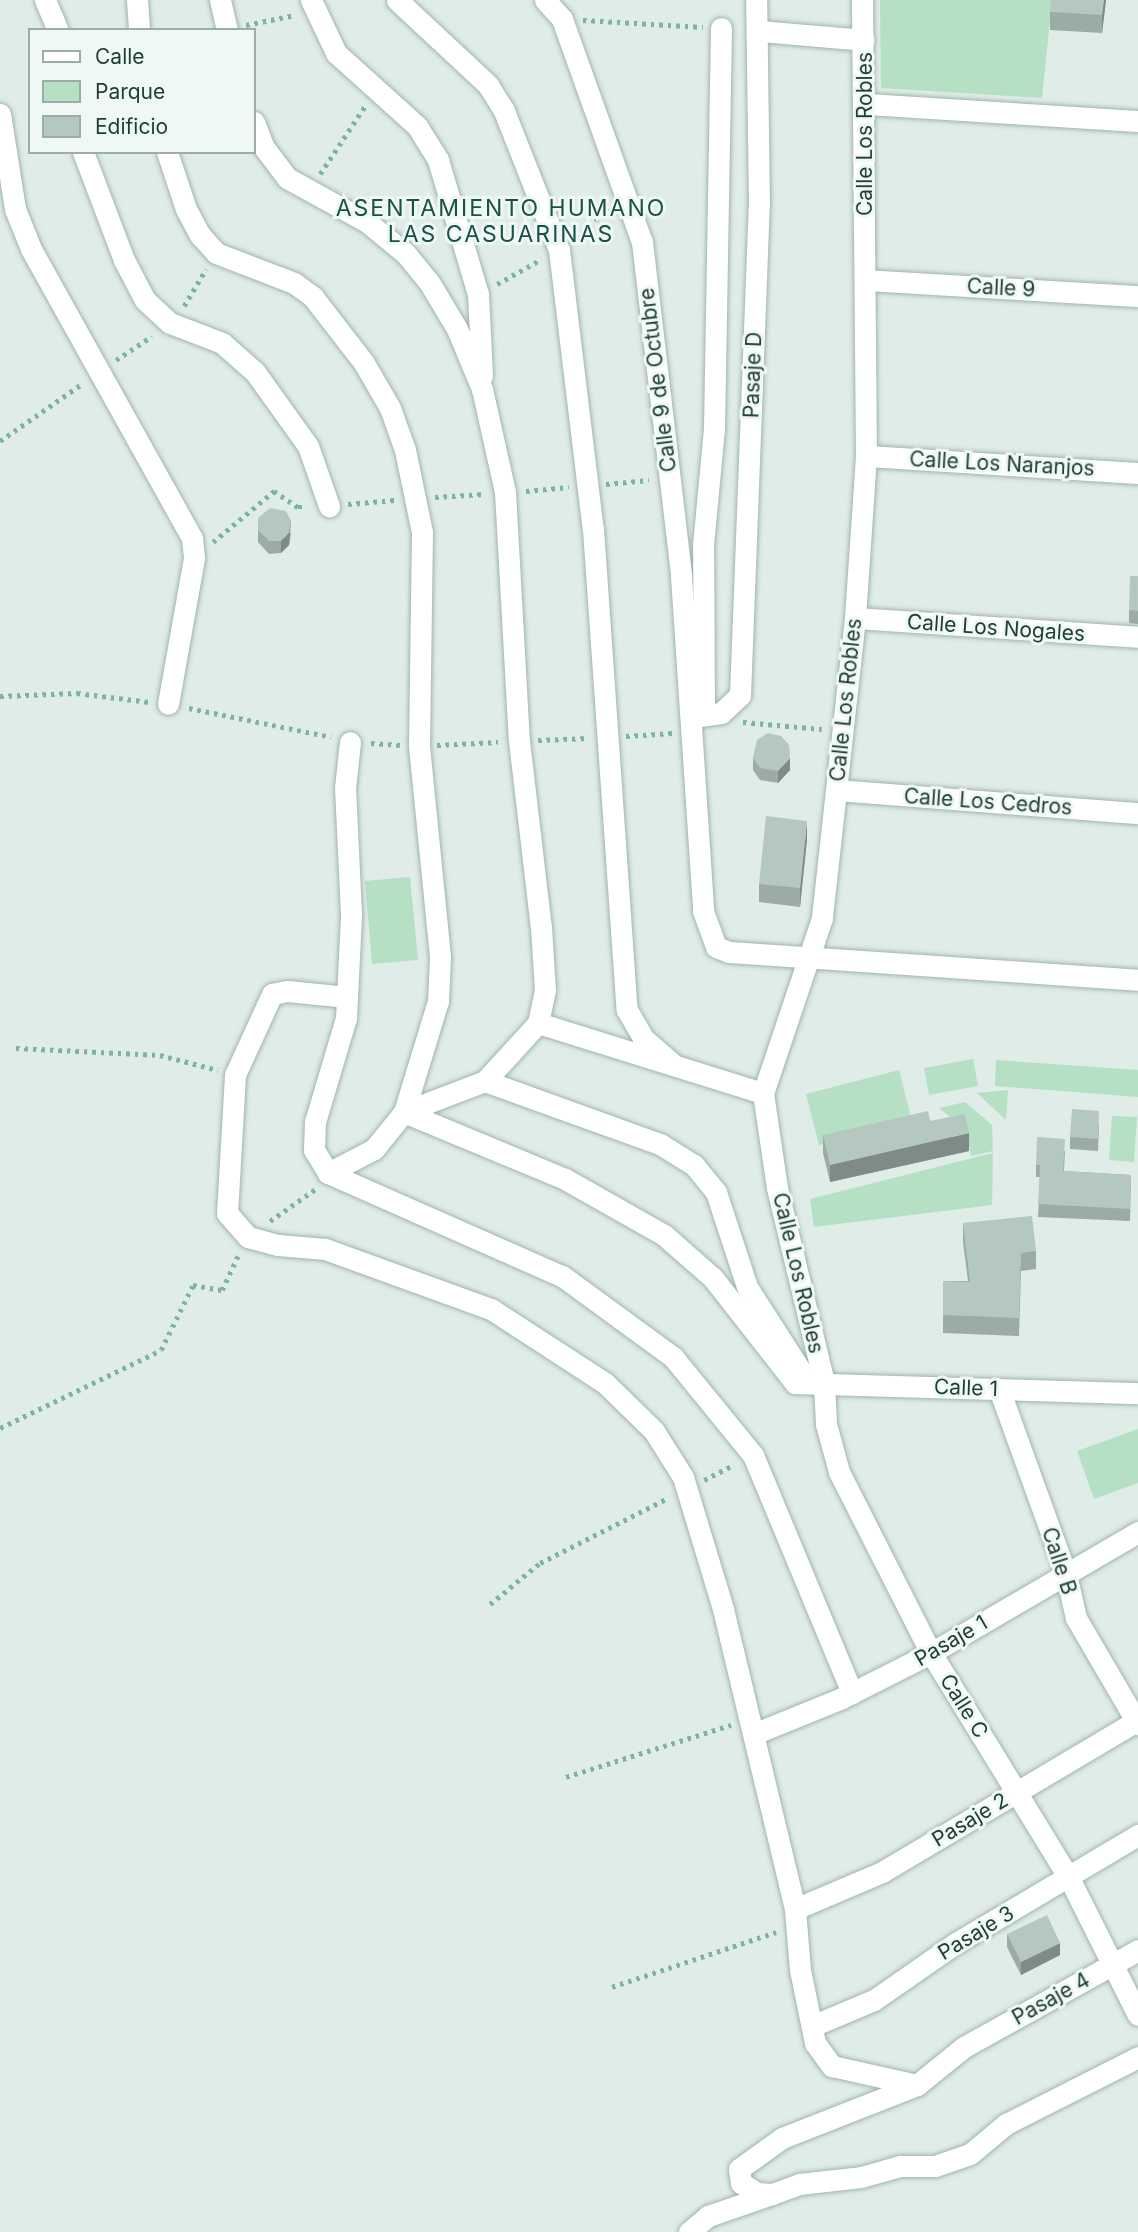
<!DOCTYPE html>
<style>
body{margin:0}
#map{position:relative;width:1138px;height:2232px;overflow:hidden;background:#dfece7;font-family:Inter,sans-serif}
div>[style]{position:absolute}
[style*='--x']{left:calc(var(--x)*1px);top:calc(var(--y)*1px);width:calc(var(--w)*1px);rotate:calc(var(--a)*1deg)}
.green>*{inset:0;background:#b5e0c4}
.path>*{height:4.5px;margin-top:-2.25px;transform-origin:0;background:repeating-linear-gradient(90deg,#7cb3a6 0 3.5px,transparent 0 8.5px)}
.roads{filter:drop-shadow(0 0 2px #a1b4af) drop-shadow(0 0 2px #a1b4af)}
.minor>*{height:21px;margin:-10.5px;padding:0 10.5px;transform-origin:10.5px;border-radius:10.5px;background:#fff}
.wall>*{inset:0;background:#9baba5}
.shaded-wall>*{inset:0;background:#7e8b86}
.building>*{inset:0;background:#b4c7c0}
span{translate:-50% -50%;white-space:nowrap;text-align:center;line-height:1.15;-webkit-text-stroke:6px #eff8f4;paint-order:stroke}
.street-label{font-size:21px;color:#1e3d38}
.neighbourhood-label{font-size:23px;color:#185148;letter-spacing:2px}
.legend{position:absolute;left:28px;top:28px;width:228px;height:126px;box-sizing:border-box;background:#eff8f4;border:2px solid #9bada9;margin:0;padding:9px 12px;list-style:none;font-size:21px;color:#1e3d38}
.legend li{display:flex;align-items:center;gap:14px;height:35px}
.legend b{width:35px;border:2px solid #9bada9}
</style>
<div id="map">
<div class="green">
<div style="clip-path:polygon(880px 0,1052px 0,1042px 98px,881px 88px)"></div>
<div style="clip-path:polygon(410px 877px,418px 960px,372px 964px,365px 881px)"></div>
<div style="clip-path:polygon(973px 1059px,978px 1086px,929px 1095px,924px 1068px)"></div>
<div style="clip-path:polygon(996px 1060px,1138px 1070px,1138px 1097px,995px 1086px)"></div>
<div style="clip-path:polygon(899px 1070px,912px 1122px,819px 1145px,806px 1094px)"></div>
<div style="clip-path:polygon(1008px 1090px,1006px 1120px,977px 1093px)"></div>
<div style="clip-path:polygon(965px 1102px,992px 1125px,993px 1151px,971px 1156px,966px 1130px,939px 1108px)"></div>
<div style="clip-path:polygon(1112px 1116px,1137px 1117px,1134px 1162px,1109px 1160px)"></div>
<div style="clip-path:polygon(993px 1153px,992px 1205px,814px 1227px,810px 1199px)"></div>
<div style="clip-path:polygon(1138px 1429px,1138px 1483px,1094px 1499px,1077px 1451px)"></div>
</div>
<div class="path">
<div style="--x:583;--y:20;--w:120;--a:3.3"></div>
<div style="--x:246;--y:25;--w:50;--a:-11.5"></div>
<div style="--x:320;--y:174;--w:82;--a:-56.5"></div>
<div style="--x:575;--y:237;--w:44;--a:-37.6"></div>
<div style="--x:497;--y:284;--w:51;--a:-29.1"></div>
<div style="--x:184;--y:306;--w:43;--a:-59.3"></div>
<div style="--x:116;--y:360;--w:43;--a:-33.7"></div>
<div style="--x:0;--y:441;--w:101;--a:-34.9"></div>
<div style="--x:606;--y:484;--w:43;--a:-5.3"></div>
<div style="--x:526;--y:491;--w:43;--a:-5.3"></div>
<div style="--x:435;--y:497;--w:50;--a:-3.4"></div>
<div style="--x:348;--y:504;--w:47;--a:-4.9"></div>
<div style="--x:213;--y:542;--w:80;--a:-39.9"></div>
<div style="--x:274;--y:491;--w:29;--a:34"></div>
<div style="--x:298;--y:507;--w:9;--a:0"></div>
<div style="--x:0;--y:696;--w:77;--a:-2.2"></div>
<div style="--x:77;--y:693;--w:73;--a:7.1"></div>
<div style="--x:189;--y:708;--w:145;--a:11.5"></div>
<div style="--x:743;--y:722;--w:79;--a:5.1"></div>
<div style="--x:626;--y:736;--w:47;--a:-3.7"></div>
<div style="--x:538;--y:740;--w:51;--a:-2.2"></div>
<div style="--x:371;--y:743;--w:29;--a:4"></div>
<div style="--x:437;--y:745;--w:61;--a:-2.8"></div>
<div style="--x:16;--y:1048;--w:144;--a:2.8"></div>
<div style="--x:160;--y:1055;--w:60;--a:14.5"></div>
<div style="--x:270;--y:1221;--w:57;--a:-35.1"></div>
<div style="--x:0;--y:1428;--w:179;--a:-25.8"></div>
<div style="--x:161;--y:1350;--w:72;--a:-63.8"></div>
<div style="--x:193;--y:1285;--w:29;--a:10"></div>
<div style="--x:222;--y:1290;--w:40;--a:-65"></div>
<div style="--x:704;--y:1480;--w:34;--a:-27"></div>
<div style="--x:490;--y:1604;--w:65;--a:-39.4"></div>
<div style="--x:540;--y:1563;--w:144;--a:-26.9"></div>
<div style="--x:566;--y:1777;--w:173;--a:-17.5"></div>
<div style="--x:612;--y:1987;--w:173;--a:-18.5"></div>
</div>
<div class="roads">
<div class="minor">
<div style="--x:45;--y:0;--w:33;--a:67"></div>
<div style="--x:137;--y:0;--w:30;--a:86"></div>
<div style="--x:220;--y:0;--w:31;--a:77"></div>
<div style="--x:311;--y:0;--w:59;--a:64.7"></div>
<div style="--x:336;--y:53;--w:109;--a:42"></div>
<div style="--x:417;--y:126;--w:40;--a:58"></div>
<div style="--x:438;--y:160;--w:140;--a:73.4"></div>
<div style="--x:478;--y:294;--w:82;--a:87.2"></div>
<div style="--x:397;--y:0;--w:125;--a:43"></div>
<div style="--x:488;--y:85;--w:31;--a:58"></div>
<div style="--x:504;--y:111;--w:149;--a:68.4"></div>
<div style="--x:559;--y:250;--w:281;--a:83.1"></div>
<div style="--x:593;--y:529;--w:482;--a:86"></div>
<div style="--x:627;--y:1010;--w:32;--a:60"></div>
<div style="--x:643;--y:1038;--w:41;--a:41.1"></div>
<div style="--x:545;--y:0;--w:25;--a:48"></div>
<div style="--x:562;--y:19;--w:237;--a:70.3"></div>
<div style="--x:642;--y:242;--w:336;--a:83.3"></div>
<div style="--x:681;--y:576;--w:336;--a:86.2"></div>
<div style="--x:703;--y:911;--w:38;--a:70"></div>
<div style="--x:716;--y:947;--w:14;--a:21"></div>
<div style="--x:729;--y:952;--w:410;--a:3.9"></div>
<div style="--x:862;--y:0;--w:456;--a:89.5"></div>
<div style="--x:866;--y:456;--w:162;--a:93.9"></div>
<div style="--x:855;--y:618;--w:302;--a:96.3"></div>
<div style="--x:822;--y:918;--w:185;--a:108.6"></div>
<div style="--x:763;--y:1093;--w:96;--a:81.6"></div>
<div style="--x:777;--y:1188;--w:201;--a:76.4"></div>
<div style="--x:824;--y:1383;--w:41;--a:87.2"></div>
<div style="--x:826;--y:1424;--w:50;--a:74.8"></div>
<div style="--x:839;--y:1472;--w:203;--a:63.1"></div>
<div style="--x:931;--y:1653;--w:264;--a:58.5"></div>
<div style="--x:1069;--y:1878;--w:153;--a:63.3"></div>
<div style="--x:760;--y:31;--w:104;--a:4.9"></div>
<div style="--x:866;--y:104;--w:273;--a:3.6"></div>
<div style="--x:0;--y:114;--w:96;--a:81"></div>
<div style="--x:15;--y:209;--w:43;--a:68.2"></div>
<div style="--x:31;--y:249;--w:331;--a:60.9"></div>
<div style="--x:192;--y:538;--w:20;--a:84"></div>
<div style="--x:194;--y:558;--w:148;--a:100.1"></div>
<div style="--x:254;--y:122;--w:26;--a:69"></div>
<div style="--x:263;--y:146;--w:40;--a:53"></div>
<div style="--x:287;--y:178;--w:91;--a:28.8"></div>
<div style="--x:367;--y:222;--w:50;--a:39.4"></div>
<div style="--x:406;--y:254;--w:36;--a:51"></div>
<div style="--x:429;--y:282;--w:55;--a:59.2"></div>
<div style="--x:457;--y:329;--w:65;--a:67.4"></div>
<div style="--x:482;--y:389;--w:106;--a:77.4"></div>
<div style="--x:505;--y:492;--w:249;--a:86.8"></div>
<div style="--x:519;--y:741;--w:187;--a:83.3"></div>
<div style="--x:541;--y:927;--w:63;--a:86.4"></div>
<div style="--x:545;--y:990;--w:34;--a:102"></div>
<div style="--x:538;--y:1023;--w:79;--a:132.4"></div>
<div style="--x:485;--y:1081;--w:87;--a:159.1"></div>
<div style="--x:404;--y:1112;--w:48;--a:129"></div>
<div style="--x:374;--y:1149;--w:52;--a:152.4"></div>
<div style="--x:328;--y:1173;--w:27;--a:-121"></div>
<div style="--x:314;--y:1150;--w:28;--a:-88"></div>
<div style="--x:315;--y:1122;--w:109;--a:-73.4"></div>
<div style="--x:346;--y:1018;--w:104;--a:-87.2"></div>
<div style="--x:351;--y:914;--w:126;--a:-92.7"></div>
<div style="--x:345;--y:788;--w:46;--a:-83.8"></div>
<div style="--x:83;--y:152;--w:116;--a:69.2"></div>
<div style="--x:124;--y:260;--w:45;--a:62.3"></div>
<div style="--x:145;--y:300;--w:34;--a:43"></div>
<div style="--x:170;--y:323;--w:56;--a:21"></div>
<div style="--x:222;--y:343;--w:44;--a:41.3"></div>
<div style="--x:255;--y:372;--w:91;--a:54.4"></div>
<div style="--x:308;--y:446;--w:64;--a:70.7"></div>
<div style="--x:167;--y:152;--w:60;--a:71.6"></div>
<div style="--x:186;--y:209;--w:30;--a:62"></div>
<div style="--x:200;--y:235;--w:24;--a:48"></div>
<div style="--x:216;--y:253;--w:84;--a:21"></div>
<div style="--x:294;--y:283;--w:24;--a:36"></div>
<div style="--x:313;--y:297;--w:83;--a:52.3"></div>
<div style="--x:364;--y:363;--w:52;--a:60"></div>
<div style="--x:390;--y:408;--w:45;--a:70.3"></div>
<div style="--x:405;--y:450;--w:84;--a:78.3"></div>
<div style="--x:422;--y:532;--w:214;--a:90.8"></div>
<div style="--x:419;--y:746;--w:212;--a:84.3"></div>
<div style="--x:440;--y:957;--w:44;--a:92.6"></div>
<div style="--x:438;--y:1001;--w:116;--a:107"></div>
<div style="--x:404;--y:1112;--w:174;--a:22.6"></div>
<div style="--x:565;--y:1179;--w:114;--a:29.5"></div>
<div style="--x:664;--y:1235;--w:65;--a:41.3"></div>
<div style="--x:713;--y:1278;--w:133;--a:52"></div>
<div style="--x:795;--y:1383;--w:343;--a:1.7"></div>
<div style="--x:865;--y:280;--w:273;--a:3.4"></div>
<div style="--x:866;--y:456;--w:273;--a:3.6"></div>
<div style="--x:855;--y:618;--w:284;--a:3.8"></div>
<div style="--x:704;--y:711;--w:166;--a:-90.3"></div>
<div style="--x:703;--y:545;--w:117;--a:-84.6"></div>
<div style="--x:714;--y:429;--w:401;--a:-89"></div>
<div style="--x:693;--y:717;--w:28;--a:-8"></div>
<div style="--x:721;--y:713;--w:26;--a:-43"></div>
<div style="--x:740;--y:695;--w:491;--a:-87.8"></div>
<div style="--x:759;--y:204;--w:204;--a:-90.8"></div>
<div style="--x:837;--y:790;--w:302;--a:4.4"></div>
<div style="--x:347;--y:997;--w:60;--a:-174.3"></div>
<div style="--x:287;--y:991;--w:15;--a:169"></div>
<div style="--x:272;--y:994;--w:89;--a:114.6"></div>
<div style="--x:235;--y:1075;--w:138;--a:93.3"></div>
<div style="--x:227;--y:1213;--w:32;--a:49"></div>
<div style="--x:248;--y:1237;--w:31;--a:15"></div>
<div style="--x:278;--y:1245;--w:47;--a:4.9"></div>
<div style="--x:325;--y:1249;--w:177;--a:19.9"></div>
<div style="--x:491;--y:1309;--w:136;--a:33"></div>
<div style="--x:605;--y:1383;--w:69;--a:44.4"></div>
<div style="--x:654;--y:1431;--w:54;--a:57.8"></div>
<div style="--x:683;--y:1477;--w:138;--a:73.1"></div>
<div style="--x:723;--y:1609;--w:309;--a:76.5"></div>
<div style="--x:795;--y:1909;--w:61;--a:85.3"></div>
<div style="--x:800;--y:1970;--w:75;--a:78.4"></div>
<div style="--x:815;--y:2043;--w:29;--a:54"></div>
<div style="--x:832;--y:2066;--w:87;--a:12.6"></div>
<div style="--x:917;--y:2085;--w:60;--a:-39"></div>
<div style="--x:964;--y:2047;--w:199;--a:-29.1"></div>
<div style="--x:538;--y:1023;--w:236;--a:17.3"></div>
<div style="--x:485;--y:1081;--w:186;--a:19.8"></div>
<div style="--x:660;--y:1144;--w:40;--a:32"></div>
<div style="--x:694;--y:1165;--w:35;--a:51"></div>
<div style="--x:716;--y:1192;--w:100;--a:71.9"></div>
<div style="--x:747;--y:1287;--w:100;--a:57.3"></div>
<div style="--x:328;--y:1173;--w:256;--a:23.8"></div>
<div style="--x:562;--y:1276;--w:137;--a:36.1"></div>
<div style="--x:673;--y:1357;--w:127;--a:50.8"></div>
<div style="--x:753;--y:1455;--w:258;--a:67.4"></div>
<div style="--x:999;--y:1389;--w:197;--a:70.1"></div>
<div style="--x:1066;--y:1574;--w:45;--a:77.2"></div>
<div style="--x:1076;--y:1618;--w:123;--a:59.7"></div>
<div style="--x:756;--y:1733;--w:93;--a:-22.1"></div>
<div style="--x:842;--y:1698;--w:100;--a:-26.8"></div>
<div style="--x:931;--y:1653;--w:240;--a:-30.3"></div>
<div style="--x:795;--y:1909;--w:95;--a:-23"></div>
<div style="--x:882;--y:1872;--w:298;--a:-30.7"></div>
<div style="--x:812;--y:2026;--w:67;--a:-22.8"></div>
<div style="--x:874;--y:2000;--w:100;--a:-34.8"></div>
<div style="--x:956;--y:1943;--w:212;--a:-30.7"></div>
<div style="--x:917;--y:2085;--w:145;--a:158.6"></div>
<div style="--x:782;--y:2138;--w:53;--a:144.2"></div>
<div style="--x:739;--y:2169;--w:14;--a:82"></div>
<div style="--x:741;--y:2183;--w:19;--a:32"></div>
<div style="--x:757;--y:2193;--w:15;--a:4"></div>
<div style="--x:772;--y:2194;--w:29;--a:-20"></div>
<div style="--x:799;--y:2184;--w:62;--a:-6.4"></div>
<div style="--x:861;--y:2177;--w:41;--a:-15.8"></div>
<div style="--x:900;--y:2166;--w:35;--a:0"></div>
<div style="--x:935;--y:2166;--w:37;--a:-19"></div>
<div style="--x:970;--y:2154;--w:47;--a:-39.8"></div>
<div style="--x:1006;--y:2124;--w:148;--a:-26.9"></div>
<div style="--x:689;--y:2232;--w:25;--a:-40"></div>
<div style="--x:708;--y:2216;--w:68;--a:-19"></div>
</div>
</div>
<div class="wall">
<div style="clip-path:polygon(1106px 0,1102px 33px,1050px 30px,1050px 12px)"></div>
<div style="clip-path:polygon(258px 518px,291px 533px,289px 545px,281px 553px,269px 554px,258px 542px)"></div>
<div style="clip-path:polygon(1138px 576px,1138px 624px,1129px 623px,1129px 610px)"></div>
<div style="clip-path:polygon(753px 758px,790px 770px,778px 783px,760px 780px,753px 770px)"></div>
<div style="clip-path:polygon(807px 839px,800px 907px,759px 902px,759px 884px)"></div>
<div style="clip-path:polygon(930px 1121px,969px 1151px,830px 1182px,823px 1153px,823px 1135px)"></div>
<div style="clip-path:polygon(1099px 1124px,1098px 1151px,1070px 1149px,1070px 1137px)"></div>
<div style="clip-path:polygon(1065px 1151px,1064px 1171px,1131px 1175px,1130px 1221px,1038px 1217px,1040px 1177px,1036px 1177px,1036px 1165px)"></div>
<div style="clip-path:polygon(963px 1223px,1036px 1251px,1036px 1269px,1021px 1271px,1019px 1336px,943px 1333px,943px 1281px,968px 1281px,963px 1242px)"></div>
<div style="clip-path:polygon(1007px 1934px,1060px 1955px,1021px 1975px,1007px 1947px)"></div>
</div>
<div class="shaded-wall">
<div style="clip-path:polygon(1104px 0,1106px 0,1102px 33px,1102px 15px)"></div>
<div style="clip-path:polygon(291px 521px,289px 545px,281px 553px,281px 541px)"></div>
<div style="clip-path:polygon(790px 758px,790px 770px,778px 783px,778px 771px)"></div>
<div style="clip-path:polygon(807px 821px,807px 839px,800px 907px,800px 888px)"></div>
<div style="clip-path:polygon(969px 1133px,969px 1151px,830px 1182px,830px 1165px)"></div>
<div style="clip-path:polygon(1060px 1943px,1060px 1955px,1021px 1975px,1021px 1962px)"></div>
</div>
<div class="building">
<div style="clip-path:polygon(1051px 0,1104px 0,1102px 15px,1050px 12px)"></div>
<div style="clip-path:polygon(270px 508px,286px 511px,291px 521px,289px 533px,281px 541px,269px 541px,258px 530px,258px 518px)"></div>
<div style="clip-path:polygon(1130px 576px,1138px 576px,1138px 611px,1129px 610px)"></div>
<div style="clip-path:polygon(768px 733px,781px 736px,789px 745px,790px 758px,778px 771px,760px 768px,753px 758px,757px 740px)"></div>
<div style="clip-path:polygon(766px 816px,807px 821px,800px 888px,759px 884px)"></div>
<div style="clip-path:polygon(1072px 1109px,1099px 1111px,1098px 1139px,1070px 1137px)"></div>
<div style="clip-path:polygon(928px 1111px,930px 1121px,965px 1114px,969px 1133px,830px 1165px,823px 1135px)"></div>
<div style="clip-path:polygon(1037px 1137px,1065px 1139px,1063px 1171px,1131px 1175px,1130px 1209px,1038px 1204px,1040px 1165px,1036px 1165px)"></div>
<div style="clip-path:polygon(1032px 1216px,1036px 1251px,1021px 1253px,1019px 1318px,943px 1315px,943px 1281px,970px 1282px,963px 1223px)"></div>
<div style="clip-path:polygon(1047px 1915px,1060px 1943px,1021px 1962px,1007px 1934px)"></div>
</div>
<div class="street-label">
<span style="left:865px;top:134px;rotate:-90deg">Calle Los Robles</span>
<span style="left:1001px;top:288px;rotate:3deg">Calle 9</span>
<span style="left:753px;top:375px;rotate:-88deg">Pasaje D</span>
<span style="left:658px;top:380px;rotate:-97deg">Calle 9 de Octubre</span>
<span style="left:1002px;top:464px;rotate:3deg">Calle Los Naranjos</span>
<span style="left:996px;top:628px;rotate:4deg">Calle Los Nogales</span>
<span style="left:846px;top:700px;rotate:-84deg">Calle Los Robles</span>
<span style="left:988px;top:802px;rotate:4deg">Calle Los Cedros</span>
<span style="left:798px;top:1273px;rotate:77deg">Calle Los Robles</span>
<span style="left:966px;top:1388px;rotate:2deg">Calle 1</span>
<span style="left:1059px;top:1561px;rotate:72deg">Calle B</span>
<span style="left:951px;top:1641px;rotate:-30deg">Pasaje 1</span>
<span style="left:964px;top:1706px;rotate:58deg">Calle C</span>
<span style="left:970px;top:1820px;rotate:-31deg">Pasaje 2</span>
<span style="left:976px;top:1933px;rotate:-31deg">Pasaje 3</span>
<span style="left:1051px;top:1999px;rotate:-29deg">Pasaje 4</span>
</div>
<div class="neighbourhood-label">
<span style="left:501px;top:221px">ASENTAMIENTO HUMANO<br>LAS CASUARINAS</span>
</div>
<ul class="legend">
<li><b style="height:9px;background:#fff"></b>Calle</li>
<li><b style="height:19px;background:#b5e0c4"></b>Parque</li>
<li><b style="height:19px;background:#b4c7c0"></b>Edificio</li>
</ul>
</div>
